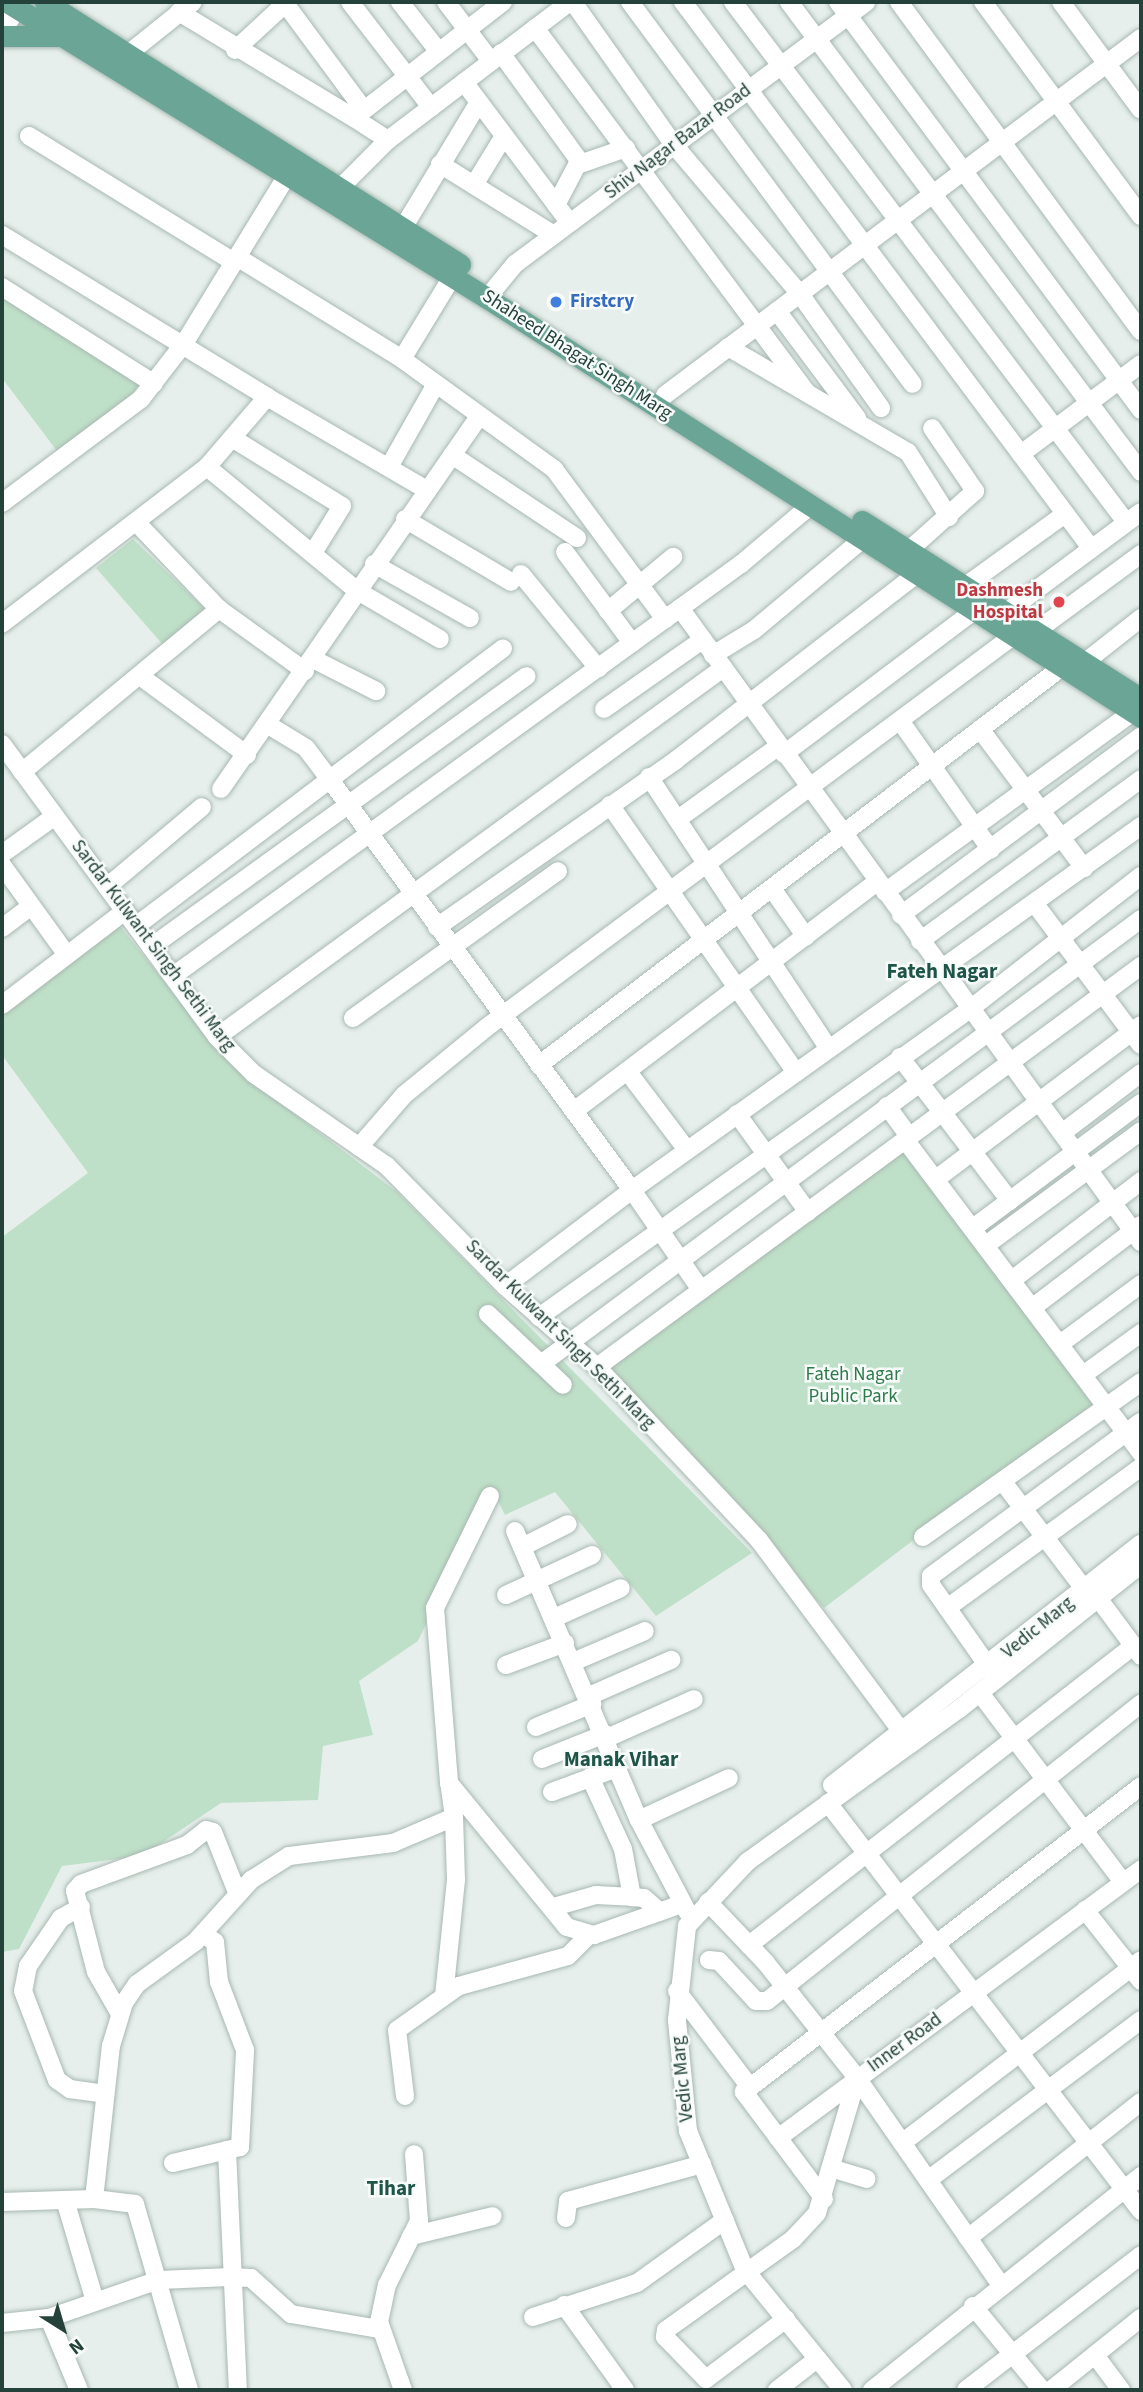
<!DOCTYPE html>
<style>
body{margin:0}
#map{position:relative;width:1143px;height:2392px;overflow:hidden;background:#e6efeb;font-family:"Source Sans 3",sans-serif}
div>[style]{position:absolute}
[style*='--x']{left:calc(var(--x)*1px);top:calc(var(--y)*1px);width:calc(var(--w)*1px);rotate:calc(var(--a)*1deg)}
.green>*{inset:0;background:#bfe0c8}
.roads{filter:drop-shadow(0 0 2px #a8b8b2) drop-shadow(0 0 2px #a8b8b2)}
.minor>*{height:18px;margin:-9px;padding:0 9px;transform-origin:9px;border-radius:9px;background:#fff}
.major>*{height:21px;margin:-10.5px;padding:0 10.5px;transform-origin:10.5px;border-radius:10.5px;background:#6aa596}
.dots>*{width:19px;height:19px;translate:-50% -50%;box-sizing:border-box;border:4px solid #f7fbf9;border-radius:50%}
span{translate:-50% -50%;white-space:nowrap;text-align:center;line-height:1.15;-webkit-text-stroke:5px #f7fbf9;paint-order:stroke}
.street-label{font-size:19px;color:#24423a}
.shop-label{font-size:19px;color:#366cbe;font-weight:700}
.left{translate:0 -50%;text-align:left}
.health-label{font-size:19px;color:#be3a42;font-weight:700}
.right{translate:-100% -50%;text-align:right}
.park-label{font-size:19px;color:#2d7a4b}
.neighbourhood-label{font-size:21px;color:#1f5548;font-weight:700}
.frame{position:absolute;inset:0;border:4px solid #24423a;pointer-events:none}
.north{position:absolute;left:28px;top:2294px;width:70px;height:70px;-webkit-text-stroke:5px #f7fbf9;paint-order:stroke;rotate:143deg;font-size:19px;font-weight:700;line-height:28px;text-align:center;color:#24423a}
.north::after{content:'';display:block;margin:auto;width:24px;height:32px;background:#24423a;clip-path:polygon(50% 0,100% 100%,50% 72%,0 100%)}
</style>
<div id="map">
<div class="green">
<div style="clip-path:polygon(2px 290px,141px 382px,126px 402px,57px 451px,2px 378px)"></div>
<div style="clip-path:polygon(133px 539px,206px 610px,164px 646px,96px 568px)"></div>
<div style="clip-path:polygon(115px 920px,232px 1066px,397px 1192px,752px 1553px,656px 1616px,555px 1492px,505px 1515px,496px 1497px,476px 1518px,418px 1641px,359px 1681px,373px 1735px,323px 1746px,318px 1800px,221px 1803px,142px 1856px,62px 1866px,19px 1949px,2px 1952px,2px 1237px,88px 1173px,2px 1055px,2px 1002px)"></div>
<div style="clip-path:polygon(904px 1151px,1094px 1403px,824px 1608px,609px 1367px)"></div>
</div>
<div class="roads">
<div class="minor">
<div style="--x:284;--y:2;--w:134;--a:53.5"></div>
<div style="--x:350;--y:2;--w:133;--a:52.4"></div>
<div style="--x:400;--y:2;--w:63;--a:52"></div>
<div style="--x:446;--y:2;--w:74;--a:52.7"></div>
<div style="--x:573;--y:2;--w:175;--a:54.8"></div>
<div style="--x:674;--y:145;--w:195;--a:49.8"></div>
<div style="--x:800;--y:294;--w:140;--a:54.6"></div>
<div style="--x:630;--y:2;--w:475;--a:53.5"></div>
<div style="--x:683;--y:2;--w:682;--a:53.23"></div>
<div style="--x:733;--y:2;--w:652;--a:52.92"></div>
<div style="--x:789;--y:2;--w:587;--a:53.17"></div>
<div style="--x:838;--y:2;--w:508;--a:53.4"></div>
<div style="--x:899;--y:2;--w:408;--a:53.7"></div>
<div style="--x:983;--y:2;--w:266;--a:53.6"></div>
<div style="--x:1061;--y:2;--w:134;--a:53.5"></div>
<div style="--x:179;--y:12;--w:205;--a:31.2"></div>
<div style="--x:535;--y:28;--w:455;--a:53.3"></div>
<div style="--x:2;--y:31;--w:35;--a:-55"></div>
<div style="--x:235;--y:50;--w:71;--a:-42.7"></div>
<div style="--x:501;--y:53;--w:136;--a:54"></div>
<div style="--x:128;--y:54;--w:83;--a:-38.7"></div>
<div style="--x:464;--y:82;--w:176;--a:53.1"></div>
<div style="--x:29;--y:136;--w:241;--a:31.6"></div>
<div style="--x:388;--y:140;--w:40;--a:-147.1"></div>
<div style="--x:354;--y:118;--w:189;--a:-37.9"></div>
<div style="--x:440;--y:164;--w:134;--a:31.9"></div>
<div style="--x:474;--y:185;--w:57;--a:-58.5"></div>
<div style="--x:340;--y:188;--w:68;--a:-45"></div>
<div style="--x:388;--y:140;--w:228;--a:-37.2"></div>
<div style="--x:556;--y:205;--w:45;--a:-62.3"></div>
<div style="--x:577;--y:165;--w:52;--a:-19.1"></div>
<div style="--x:403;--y:228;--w:147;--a:-58.9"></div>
<div style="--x:2;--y:235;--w:311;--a:31.4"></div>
<div style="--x:267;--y:397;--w:92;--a:130.6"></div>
<div style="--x:207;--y:467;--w:258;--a:142.6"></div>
<div style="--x:237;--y:257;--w:194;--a:31.7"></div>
<div style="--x:402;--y:359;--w:188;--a:35.9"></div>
<div style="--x:554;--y:469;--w:187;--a:53.5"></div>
<div style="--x:2;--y:287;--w:180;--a:32.5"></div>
<div style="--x:487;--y:298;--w:44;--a:-50.5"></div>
<div style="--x:515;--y:264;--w:438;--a:-36.7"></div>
<div style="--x:777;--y:311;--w:134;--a:53.2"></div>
<div style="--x:728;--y:347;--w:208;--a:30.3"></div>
<div style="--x:908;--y:452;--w:77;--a:57.8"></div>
<div style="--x:402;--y:359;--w:96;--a:-58.6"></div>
<div style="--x:665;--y:395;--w:595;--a:-36.87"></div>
<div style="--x:267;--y:397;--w:185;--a:30.2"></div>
<div style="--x:232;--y:438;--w:129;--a:31.7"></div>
<div style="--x:342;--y:506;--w:55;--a:121.7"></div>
<div style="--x:1021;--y:454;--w:150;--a:-36.9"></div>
<div style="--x:452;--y:455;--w:150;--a:33.6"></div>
<div style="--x:207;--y:467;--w:193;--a:39.5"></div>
<div style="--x:356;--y:590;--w:97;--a:30.3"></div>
<div style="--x:389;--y:467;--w:95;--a:-60.5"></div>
<div style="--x:2;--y:503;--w:174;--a:-36.8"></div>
<div style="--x:141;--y:399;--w:72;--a:-52.3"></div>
<div style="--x:185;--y:342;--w:197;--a:-58.5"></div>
<div style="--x:405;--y:519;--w:123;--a:30.7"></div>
<div style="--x:137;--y:523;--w:119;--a:46.4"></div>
<div style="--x:219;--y:609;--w:106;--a:35.8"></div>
<div style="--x:908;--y:551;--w:90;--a:-41.8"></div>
<div style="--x:975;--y:491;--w:76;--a:-124.3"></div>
<div style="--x:565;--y:552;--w:113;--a:53.6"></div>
<div style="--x:374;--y:564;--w:110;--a:29.4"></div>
<div style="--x:521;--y:574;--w:122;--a:50.7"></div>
<div style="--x:964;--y:587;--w:125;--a:-35.9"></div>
<div style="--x:680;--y:608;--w:784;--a:53.98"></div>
<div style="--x:608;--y:611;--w:85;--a:-39.7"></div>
<div style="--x:1005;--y:613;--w:169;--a:-36.6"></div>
<div style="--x:1035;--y:632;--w:132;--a:-36.3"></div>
<div style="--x:713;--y:655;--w:48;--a:-31.4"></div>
<div style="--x:754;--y:630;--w:142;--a:-39.9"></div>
<div style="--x:313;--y:659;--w:71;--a:26.9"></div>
<div style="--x:1084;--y:663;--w:73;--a:-38.3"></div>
<div style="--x:140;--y:676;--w:133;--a:36.4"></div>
<div style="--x:604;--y:709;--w:120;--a:-35.1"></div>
<div style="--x:901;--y:722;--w:156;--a:54.9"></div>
<div style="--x:270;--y:726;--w:42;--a:31.4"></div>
<div style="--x:306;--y:748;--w:41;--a:52.9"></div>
<div style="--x:331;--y:781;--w:508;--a:53.65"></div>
<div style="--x:632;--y:1190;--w:159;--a:142.9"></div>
<div style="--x:980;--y:729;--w:174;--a:53.2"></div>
<div style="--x:2;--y:744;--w:363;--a:53.7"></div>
<div style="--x:217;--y:1037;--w:52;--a:45"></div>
<div style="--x:254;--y:1074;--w:162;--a:34.7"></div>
<div style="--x:387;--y:1166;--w:168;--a:45.5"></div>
<div style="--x:505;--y:1286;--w:123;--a:41.4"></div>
<div style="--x:597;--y:1367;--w:237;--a:46.9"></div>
<div style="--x:759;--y:1540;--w:254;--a:53.3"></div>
<div style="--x:784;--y:754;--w:238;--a:-37"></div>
<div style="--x:22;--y:772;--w:256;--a:-39.6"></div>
<div style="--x:649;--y:777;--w:326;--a:56.5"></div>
<div style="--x:221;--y:789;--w:451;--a:-55.3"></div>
<div style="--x:610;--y:805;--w:326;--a:55.2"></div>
<div style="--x:678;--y:819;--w:125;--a:-35.9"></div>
<div style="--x:2;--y:854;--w:65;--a:-35.6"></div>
<div style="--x:2;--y:865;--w:111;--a:54.2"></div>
<div style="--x:107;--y:887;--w:124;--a:-40.1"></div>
<div style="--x:773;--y:890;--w:57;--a:54.9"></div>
<div style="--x:885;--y:892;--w:306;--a:-36"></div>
<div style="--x:1035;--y:904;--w:176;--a:53.1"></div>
<div style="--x:901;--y:915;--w:299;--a:-36.7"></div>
<div style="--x:136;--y:926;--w:460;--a:-37.1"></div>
<div style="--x:437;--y:927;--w:292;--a:-34.9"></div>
<div style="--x:676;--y:760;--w:304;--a:-37.7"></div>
<div style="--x:2;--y:928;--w:36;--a:-37"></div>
<div style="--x:920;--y:941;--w:274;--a:-36.2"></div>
<div style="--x:151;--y:947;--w:463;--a:-35.8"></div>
<div style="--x:173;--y:976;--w:702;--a:-35.96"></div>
<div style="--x:741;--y:564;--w:92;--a:-40.1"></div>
<div style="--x:2;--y:1005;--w:155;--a:-37.4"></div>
<div style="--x:353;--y:1018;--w:252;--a:-35.6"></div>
<div style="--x:217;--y:1037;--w:626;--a:-36.1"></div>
<div style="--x:900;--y:1057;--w:181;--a:52.6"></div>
<div style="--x:539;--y:1065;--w:657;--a:-37.27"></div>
<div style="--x:628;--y:1072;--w:98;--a:52.9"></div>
<div style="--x:887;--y:1106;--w:29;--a:54"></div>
<div style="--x:574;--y:1111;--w:380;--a:-37.1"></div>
<div style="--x:737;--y:1114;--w:121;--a:54.1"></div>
<div style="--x:1062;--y:1133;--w:99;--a:-37.2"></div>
<div style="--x:906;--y:1141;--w:391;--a:53"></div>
<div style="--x:359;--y:1147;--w:69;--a:-49.1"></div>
<div style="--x:404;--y:1095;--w:107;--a:-39.3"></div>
<div style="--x:487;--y:1027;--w:655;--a:-36.63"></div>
<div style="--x:936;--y:1179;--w:256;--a:-36.9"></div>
<div style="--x:973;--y:1228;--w:209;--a:-36.7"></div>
<div style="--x:986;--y:1245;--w:192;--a:-36.3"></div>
<div style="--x:1012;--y:1280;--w:163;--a:-37.5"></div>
<div style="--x:701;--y:1290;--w:121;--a:-124.6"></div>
<div style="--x:632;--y:1190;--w:626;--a:-35.57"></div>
<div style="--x:1032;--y:1308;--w:137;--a:-37.3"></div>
<div style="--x:488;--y:1314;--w:103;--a:43.4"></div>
<div style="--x:539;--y:1317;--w:530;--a:-35.55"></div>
<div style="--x:970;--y:1009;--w:217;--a:-37.9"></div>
<div style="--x:1060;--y:1344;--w:101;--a:-36.5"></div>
<div style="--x:541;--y:1364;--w:747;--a:-36.56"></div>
<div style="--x:597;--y:1367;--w:676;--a:-36.4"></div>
<div style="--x:1083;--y:1375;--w:72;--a:-35.9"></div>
<div style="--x:1003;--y:1482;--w:136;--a:52.8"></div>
<div style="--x:490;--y:1496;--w:125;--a:116.2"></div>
<div style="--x:435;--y:1608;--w:176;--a:85.4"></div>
<div style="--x:449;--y:1783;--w:186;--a:50.7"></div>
<div style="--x:567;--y:1927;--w:28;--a:17"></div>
<div style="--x:594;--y:1935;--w:93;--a:-19.4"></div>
<div style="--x:515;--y:1531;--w:314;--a:66.8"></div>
<div style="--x:639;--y:1820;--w:105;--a:62.2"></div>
<div style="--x:923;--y:1537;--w:267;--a:-35.4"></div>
<div style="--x:522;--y:1547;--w:51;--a:-26.6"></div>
<div style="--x:506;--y:1595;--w:95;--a:-24.9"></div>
<div style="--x:1098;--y:1598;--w:72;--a:53.4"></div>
<div style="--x:947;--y:1608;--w:240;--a:-36"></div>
<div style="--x:554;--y:1618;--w:73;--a:-24.1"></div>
<div style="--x:573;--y:1662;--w:78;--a:-23.3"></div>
<div style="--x:506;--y:1665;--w:63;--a:-20.4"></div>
<div style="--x:995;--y:1676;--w:111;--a:-125.1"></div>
<div style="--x:931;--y:1585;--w:9;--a:-90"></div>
<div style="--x:931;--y:1576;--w:260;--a:-36.3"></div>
<div style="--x:980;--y:1693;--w:237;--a:52.9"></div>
<div style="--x:589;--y:1696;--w:90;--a:-23.7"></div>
<div style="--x:536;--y:1727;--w:61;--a:-22.3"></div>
<div style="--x:607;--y:1738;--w:95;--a:-24.1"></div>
<div style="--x:542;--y:1759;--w:68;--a:-21.6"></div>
<div style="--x:590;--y:1777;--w:79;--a:65.4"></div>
<div style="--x:623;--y:1849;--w:49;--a:79.4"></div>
<div style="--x:632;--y:1897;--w:12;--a:5"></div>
<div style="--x:644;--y:1898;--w:21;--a:41"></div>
<div style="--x:832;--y:1785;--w:392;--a:-38"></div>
<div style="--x:552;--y:1792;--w:69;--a:-20.3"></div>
<div style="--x:828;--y:1803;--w:514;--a:52.51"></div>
<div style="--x:639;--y:1820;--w:99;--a:-25"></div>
<div style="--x:708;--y:1902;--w:84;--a:46.4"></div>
<div style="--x:766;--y:1963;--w:147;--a:51.6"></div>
<div style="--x:857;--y:2078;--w:251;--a:55.2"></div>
<div style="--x:81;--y:1907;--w:23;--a:151"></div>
<div style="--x:61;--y:1918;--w:58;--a:124.5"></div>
<div style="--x:28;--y:1966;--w:25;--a:101"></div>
<div style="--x:23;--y:1991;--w:95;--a:69.1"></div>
<div style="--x:57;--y:2080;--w:16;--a:35"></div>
<div style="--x:70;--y:2089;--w:35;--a:8"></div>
<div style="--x:554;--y:1907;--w:44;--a:-15.9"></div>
<div style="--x:596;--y:1895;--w:36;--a:3"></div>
<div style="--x:1085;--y:1910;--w:90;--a:51.7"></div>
<div style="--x:749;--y:1945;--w:487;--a:-37.9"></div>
<div style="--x:709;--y:1960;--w:10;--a:6"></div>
<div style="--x:719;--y:1961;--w:54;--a:47.2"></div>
<div style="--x:756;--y:2001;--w:11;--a:0"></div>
<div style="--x:767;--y:2001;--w:478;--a:-38.5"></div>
<div style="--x:677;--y:1991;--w:121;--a:52.8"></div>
<div style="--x:444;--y:1996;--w:117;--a:-84.1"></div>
<div style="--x:456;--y:1880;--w:63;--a:-91.8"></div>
<div style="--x:120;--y:2014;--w:48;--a:-119.7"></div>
<div style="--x:96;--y:1972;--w:84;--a:-104.5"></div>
<div style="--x:75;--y:1891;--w:9;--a:-49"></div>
<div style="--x:81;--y:1884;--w:113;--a:-20.2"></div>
<div style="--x:187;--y:1845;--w:24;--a:-38"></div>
<div style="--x:206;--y:1830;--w:7;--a:16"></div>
<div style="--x:213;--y:1832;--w:65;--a:68.2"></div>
<div style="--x:405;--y:2096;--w:66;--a:-96.9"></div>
<div style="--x:397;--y:2030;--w:76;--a:-35.4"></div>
<div style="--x:459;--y:1986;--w:113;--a:-15.4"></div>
<div style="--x:568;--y:1956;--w:28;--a:-45"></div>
<div style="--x:778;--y:2138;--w:452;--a:-36.5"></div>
<div style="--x:902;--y:2143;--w:301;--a:-37.4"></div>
<div style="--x:227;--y:2150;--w:240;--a:87.4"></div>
<div style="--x:173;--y:2163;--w:69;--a:-13.4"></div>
<div style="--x:240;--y:2147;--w:97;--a:-87"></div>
<div style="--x:245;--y:2050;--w:73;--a:-110.9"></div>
<div style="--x:219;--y:1982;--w:40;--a:-95.7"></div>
<div style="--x:215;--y:1942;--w:14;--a:-146"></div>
<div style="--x:834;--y:2169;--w:34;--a:17"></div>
<div style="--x:928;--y:2180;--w:266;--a:-36.9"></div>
<div style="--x:824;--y:2199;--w:134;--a:-126.8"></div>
<div style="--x:744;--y:2092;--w:501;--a:-37.62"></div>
<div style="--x:65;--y:2200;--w:105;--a:73.5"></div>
<div style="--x:2;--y:2202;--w:92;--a:-1.9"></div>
<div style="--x:566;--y:2218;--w:17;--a:-83"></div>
<div style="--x:568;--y:2201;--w:139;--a:-15.4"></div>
<div style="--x:411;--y:2236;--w:84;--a:-13.7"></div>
<div style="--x:968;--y:2238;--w:220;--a:-38.2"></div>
<div style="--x:564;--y:2305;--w:105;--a:54.3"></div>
<div style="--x:973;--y:2306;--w:109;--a:50.6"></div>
<div style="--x:533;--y:2317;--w:109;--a:-18.1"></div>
<div style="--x:637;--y:2283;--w:108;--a:-35.6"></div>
<div style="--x:49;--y:2318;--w:78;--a:67.4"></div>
<div style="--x:786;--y:2319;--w:100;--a:143.1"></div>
<div style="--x:706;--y:2379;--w:59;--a:-134.3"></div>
<div style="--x:665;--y:2337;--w:7;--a:-82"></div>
<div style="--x:666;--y:2330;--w:156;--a:-35.6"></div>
<div style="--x:793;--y:2239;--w:35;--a:-47"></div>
<div style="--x:817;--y:2213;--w:141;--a:-73.5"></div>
<div style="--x:2;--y:2323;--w:47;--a:-6.1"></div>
<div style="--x:49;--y:2318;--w:116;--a:-19.1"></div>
<div style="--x:159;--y:2280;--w:71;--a:-2.4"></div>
<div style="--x:230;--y:2277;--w:21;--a:3"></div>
<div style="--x:251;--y:2278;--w:54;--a:42"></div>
<div style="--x:291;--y:2314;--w:90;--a:9.6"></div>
<div style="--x:1095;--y:2355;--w:44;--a:53.4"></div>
<div style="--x:189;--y:2390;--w:194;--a:-106.2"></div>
<div style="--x:135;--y:2204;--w:41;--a:-173"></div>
<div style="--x:94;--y:2199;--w:154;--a:-83.7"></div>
<div style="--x:111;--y:2046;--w:45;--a:-73.2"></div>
<div style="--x:124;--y:2003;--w:23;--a:-56"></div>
<div style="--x:137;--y:1984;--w:72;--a:-35.9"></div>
<div style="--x:195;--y:1942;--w:84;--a:-47.9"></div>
<div style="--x:251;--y:1880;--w:45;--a:-32.3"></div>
<div style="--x:289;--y:1856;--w:105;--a:-7.1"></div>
<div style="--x:393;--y:1843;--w:66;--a:-23.1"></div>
<div style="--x:454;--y:1817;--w:34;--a:-98"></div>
<div style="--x:403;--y:2390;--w:72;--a:-109.4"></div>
<div style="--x:379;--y:2322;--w:38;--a:-78"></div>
<div style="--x:387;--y:2285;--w:72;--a:-63.4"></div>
<div style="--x:419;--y:2221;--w:67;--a:-94.3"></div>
<div style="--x:777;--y:2390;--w:51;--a:-37.8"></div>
<div style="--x:843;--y:2390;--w:155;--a:-129.2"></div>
<div style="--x:745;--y:2270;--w:150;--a:-112.3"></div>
<div style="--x:688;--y:2131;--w:112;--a:-95.7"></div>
<div style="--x:677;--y:2020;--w:95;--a:-83.9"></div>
<div style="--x:687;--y:1926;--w:88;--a:-46.8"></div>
<div style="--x:747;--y:1862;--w:261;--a:-35.8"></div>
<div style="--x:959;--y:1709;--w:233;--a:-38.5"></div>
<div style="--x:872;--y:2390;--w:344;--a:-38.5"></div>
<div style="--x:966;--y:2390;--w:221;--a:-37.6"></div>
<div style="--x:1051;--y:2390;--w:115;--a:-38.7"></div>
</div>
<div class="major">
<div style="--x:7;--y:2;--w:564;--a:31.66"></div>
<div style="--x:487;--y:298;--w:777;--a:32.65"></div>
<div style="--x:45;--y:2;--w:491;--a:32.3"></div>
<div style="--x:2;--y:36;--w:58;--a:0"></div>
<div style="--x:862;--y:521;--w:331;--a:32.5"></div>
</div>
</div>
<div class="dots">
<div style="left:556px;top:302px;background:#3f7fe0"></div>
<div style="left:1059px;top:602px;background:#e0444e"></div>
</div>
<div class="street-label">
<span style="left:678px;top:142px;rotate:-37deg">Shiv Nagar Bazar Road</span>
<span style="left:577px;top:355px;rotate:33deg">Shaheed Bhagat Singh Marg</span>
<span style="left:153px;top:946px;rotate:53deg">Sardar Kulwant Singh Sethi Marg</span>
<span style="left:560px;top:1335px;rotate:45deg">Sardar Kulwant Singh Sethi Marg</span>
<span style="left:1038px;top:1628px;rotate:-39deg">Vedic Marg</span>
<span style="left:905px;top:2043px;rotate:-36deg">Inner Road</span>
<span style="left:683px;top:2079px;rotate:-96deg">Vedic Marg</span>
</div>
<div class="shop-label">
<span class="left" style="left:570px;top:302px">Firstcry</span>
</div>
<div class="health-label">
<span class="right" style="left:1043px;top:602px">Dashmesh<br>Hospital</span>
</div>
<div class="park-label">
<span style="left:853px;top:1386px">Fateh Nagar<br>Public Park</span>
</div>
<div class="neighbourhood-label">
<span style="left:942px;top:971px">Fateh Nagar</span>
<span style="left:621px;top:1759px">Manak Vihar</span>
<span style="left:391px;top:2188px">Tihar</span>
</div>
<div class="frame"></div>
<div class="north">N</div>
</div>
